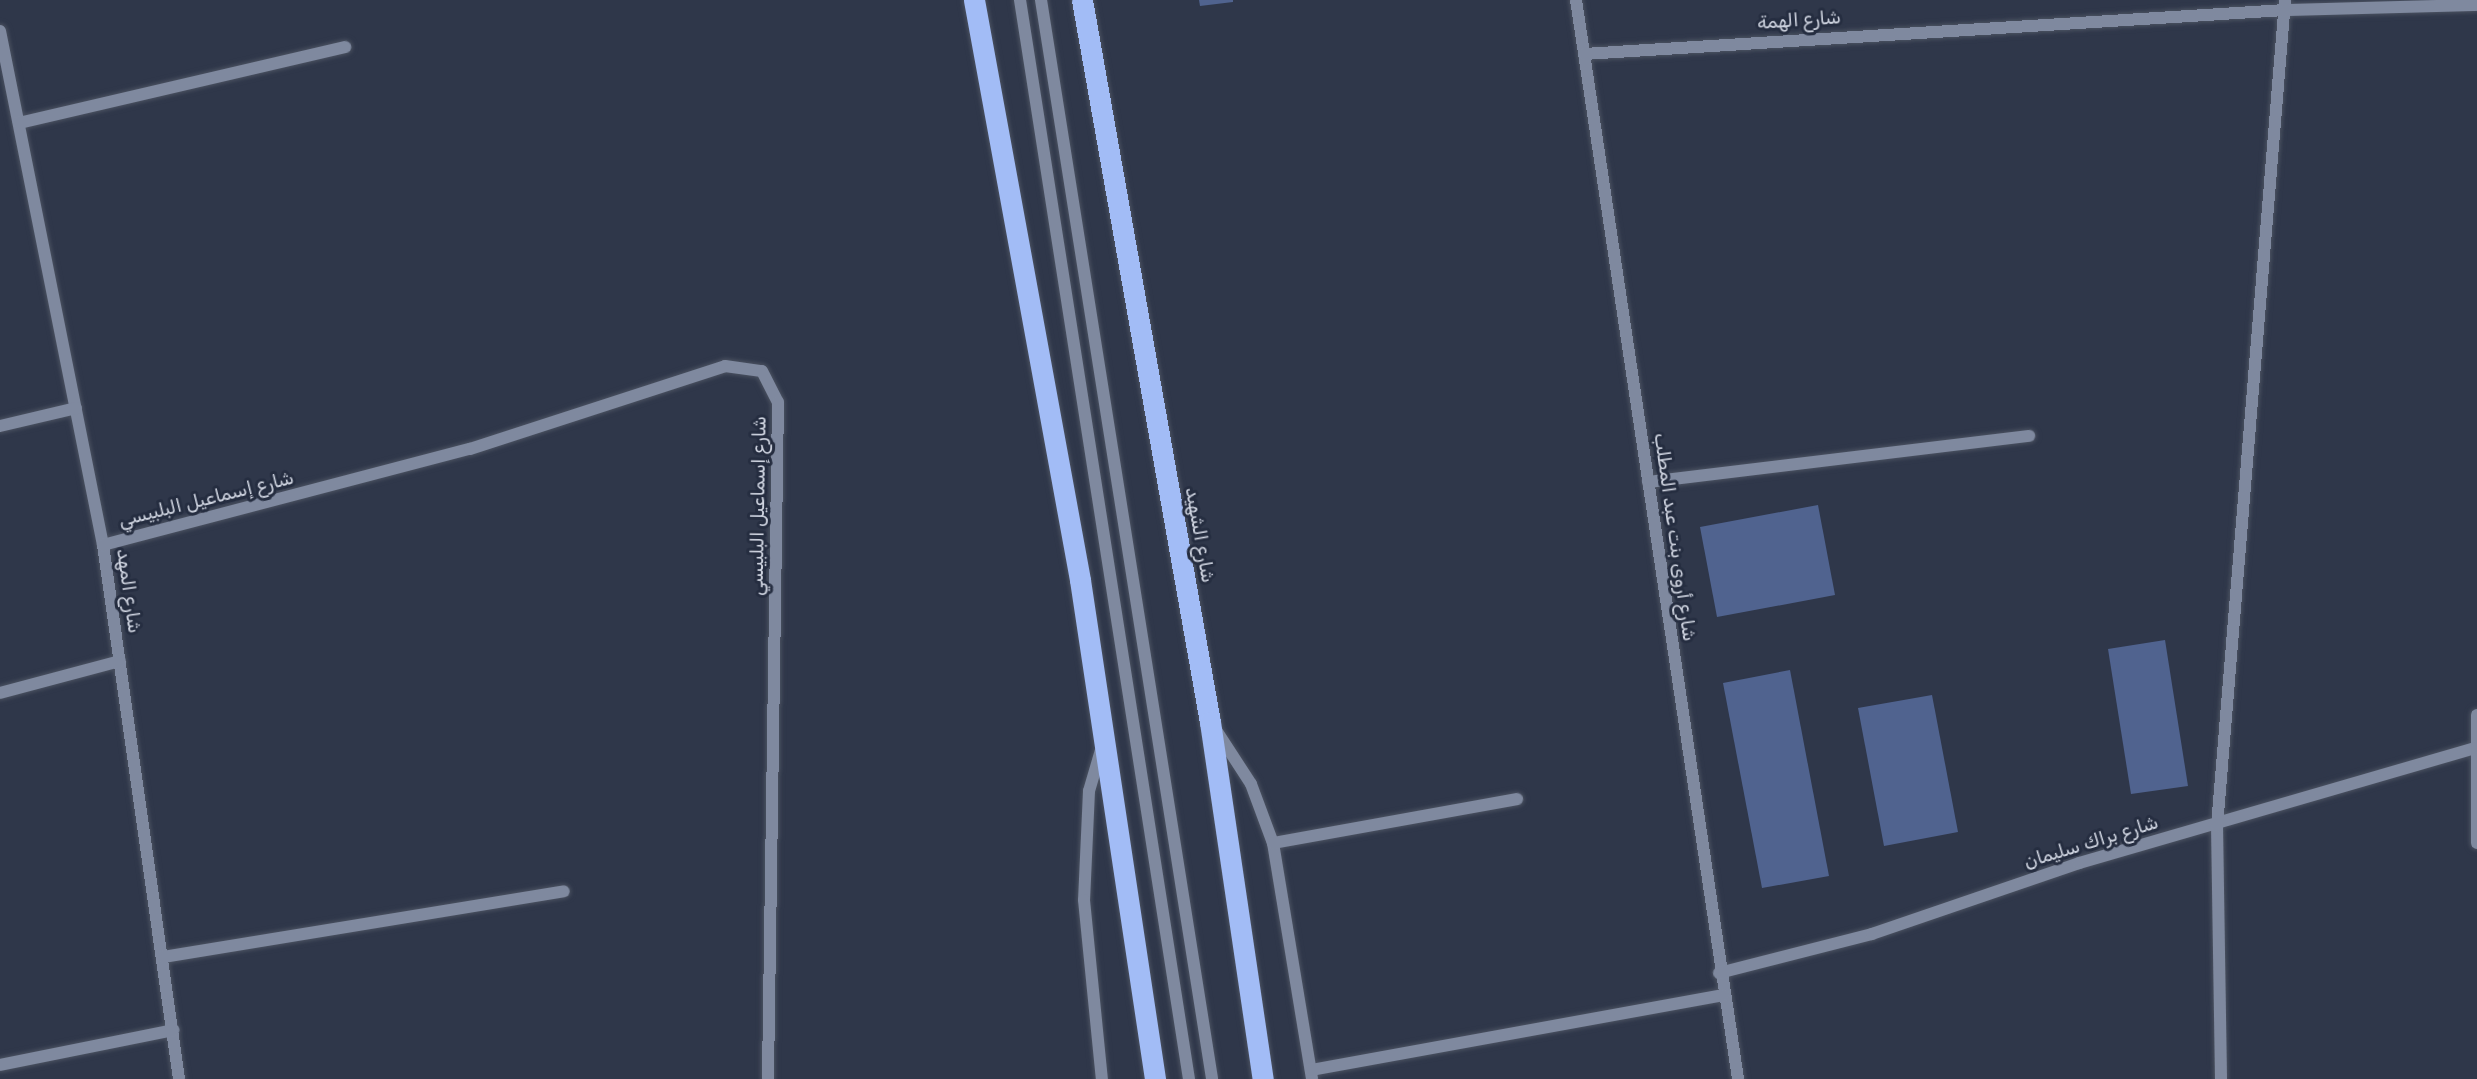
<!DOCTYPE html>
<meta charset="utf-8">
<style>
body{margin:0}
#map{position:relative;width:2477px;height:1079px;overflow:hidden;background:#2f374a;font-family:Rubik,Cairo,sans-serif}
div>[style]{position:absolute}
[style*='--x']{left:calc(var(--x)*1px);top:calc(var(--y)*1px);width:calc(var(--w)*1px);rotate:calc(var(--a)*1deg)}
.building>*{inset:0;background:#50638f}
.roads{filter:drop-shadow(0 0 2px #4b5261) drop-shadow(0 0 2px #4b5261)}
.minor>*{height:12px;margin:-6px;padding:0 6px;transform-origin:6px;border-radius:6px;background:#7f899f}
.highway>*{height:21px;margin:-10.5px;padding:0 10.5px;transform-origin:10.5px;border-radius:10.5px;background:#a2bcf6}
span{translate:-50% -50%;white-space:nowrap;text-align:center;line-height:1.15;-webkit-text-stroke:6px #252d40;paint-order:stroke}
.street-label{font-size:19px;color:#cfd4e0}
</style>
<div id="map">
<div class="building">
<div style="clip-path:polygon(1199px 0,1233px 0,1233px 2px,1200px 6px)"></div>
<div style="clip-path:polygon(1818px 505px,1835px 595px,1717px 617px,1700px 527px)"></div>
<div style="clip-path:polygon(2165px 640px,2188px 786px,2131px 794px,2108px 649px)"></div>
<div style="clip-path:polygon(1790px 670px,1829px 876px,1762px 888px,1723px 683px)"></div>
<div style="clip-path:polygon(1932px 695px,1958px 832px,1884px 846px,1858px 708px)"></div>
</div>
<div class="roads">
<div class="minor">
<div style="--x:1020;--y:0;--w:1092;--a:81.1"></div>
<div style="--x:1041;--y:0;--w:1092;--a:80.99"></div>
<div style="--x:1576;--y:0;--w:1091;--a:81.46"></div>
<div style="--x:0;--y:31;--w:524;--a:78.67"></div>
<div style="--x:103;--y:545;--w:539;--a:81.9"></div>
<div style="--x:1584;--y:54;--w:702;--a:-3.59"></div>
<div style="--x:2285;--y:10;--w:192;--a:-1.5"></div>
<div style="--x:19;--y:123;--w:335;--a:-13.1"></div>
<div style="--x:0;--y:426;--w:78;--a:-13.3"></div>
<div style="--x:1648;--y:482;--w:384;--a:-6.9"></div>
<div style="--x:103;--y:545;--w:379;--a:-14.7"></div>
<div style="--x:470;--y:449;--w:268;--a:-18"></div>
<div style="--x:725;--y:366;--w:37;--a:8"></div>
<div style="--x:762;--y:371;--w:35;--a:63"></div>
<div style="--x:778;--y:402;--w:677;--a:90.85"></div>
<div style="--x:0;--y:693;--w:124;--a:-14.9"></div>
<div style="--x:2477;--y:715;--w:128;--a:90"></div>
<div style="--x:1214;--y:727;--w:68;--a:57"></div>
<div style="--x:1251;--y:784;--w:63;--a:69.6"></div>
<div style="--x:1273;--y:843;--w:239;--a:80.6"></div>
<div style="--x:1101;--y:750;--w:43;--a:106.3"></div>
<div style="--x:1089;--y:791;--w:109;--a:92.6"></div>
<div style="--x:1084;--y:900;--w:180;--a:84.3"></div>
<div style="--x:1273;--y:843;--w:248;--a:-10.2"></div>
<div style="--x:163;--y:957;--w:406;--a:-9.3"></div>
<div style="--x:1719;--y:973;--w:158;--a:-14.3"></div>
<div style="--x:1872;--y:934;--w:219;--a:-18.9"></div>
<div style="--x:2079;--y:863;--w:411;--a:-16.2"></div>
<div style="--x:0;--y:1065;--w:177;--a:-11.4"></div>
<div style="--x:1311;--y:1070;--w:419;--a:-10.3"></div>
<div style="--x:2221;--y:1079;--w:253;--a:-90.9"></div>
<div style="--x:2217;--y:826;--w:829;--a:-85.29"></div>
</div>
<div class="highway">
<div style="--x:974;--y:0;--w:590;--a:79.64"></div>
<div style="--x:1080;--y:580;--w:505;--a:81.45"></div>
<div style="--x:1082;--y:0;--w:733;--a:79.95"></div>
<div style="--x:1210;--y:722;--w:361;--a:81.6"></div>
</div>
</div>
<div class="street-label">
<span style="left:1799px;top:20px;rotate:-4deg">شارع الهمة</span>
<span style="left:206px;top:499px;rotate:-14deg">شارع إسماعيل البلبيسي</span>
<span style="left:758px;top:506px;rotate:-89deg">شارع إسماعيل البلبيسي</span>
<span style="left:1200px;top:535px;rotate:80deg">شارع الشهيد</span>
<span style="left:1675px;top:537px;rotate:82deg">شارع أروى بنت عبد المطلب</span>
<span style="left:129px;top:591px;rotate:82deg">شارع المهد</span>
<span style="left:2091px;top:842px;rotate:-17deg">شارع براك سليمان</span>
</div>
</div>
